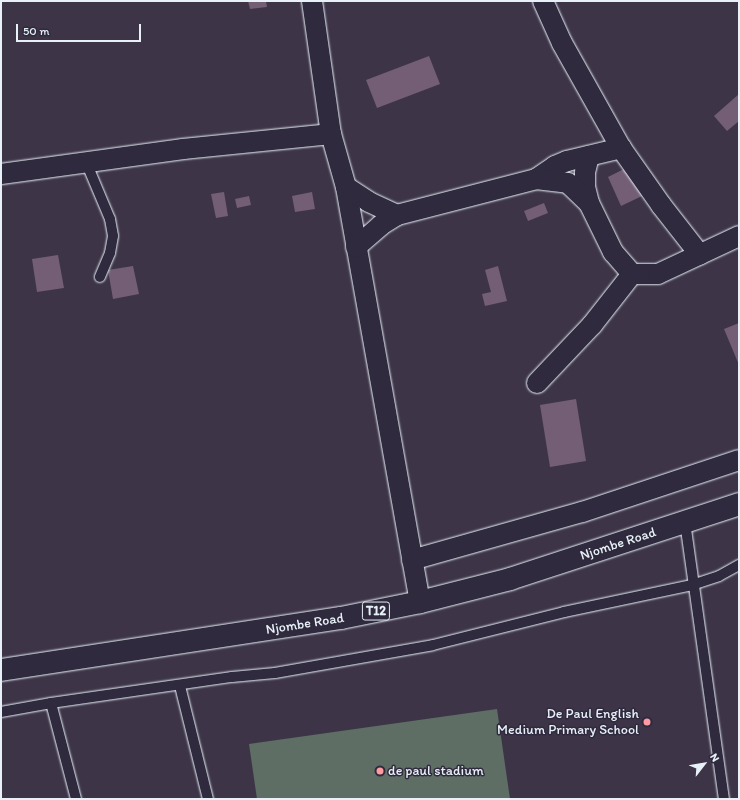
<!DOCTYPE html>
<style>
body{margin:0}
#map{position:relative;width:740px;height:800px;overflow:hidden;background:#3d3448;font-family:Itim,sans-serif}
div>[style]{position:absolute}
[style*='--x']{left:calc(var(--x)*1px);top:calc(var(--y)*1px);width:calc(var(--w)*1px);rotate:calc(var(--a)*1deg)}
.green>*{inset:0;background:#5f6e64}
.building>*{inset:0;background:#735e75}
.roads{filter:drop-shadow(0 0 1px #e8f1f8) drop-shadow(0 0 1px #e8f1f8)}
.lane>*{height:10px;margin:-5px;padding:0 5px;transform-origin:5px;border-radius:5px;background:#2f2a3d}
.street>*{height:20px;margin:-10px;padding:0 10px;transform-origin:10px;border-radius:10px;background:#2f2a3d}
.highway>*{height:22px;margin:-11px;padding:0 11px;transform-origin:11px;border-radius:11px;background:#2f2a3d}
.dots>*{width:11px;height:11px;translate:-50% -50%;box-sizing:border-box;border:2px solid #2f2a3d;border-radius:50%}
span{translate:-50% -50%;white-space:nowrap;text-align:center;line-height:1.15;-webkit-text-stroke:3px #2f2a3d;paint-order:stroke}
.shield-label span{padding:1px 3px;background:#2f2a3d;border:1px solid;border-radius:3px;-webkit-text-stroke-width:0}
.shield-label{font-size:13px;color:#e8f1f8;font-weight:700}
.street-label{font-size:14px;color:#e8f1f8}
.poi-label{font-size:14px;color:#e8f1f8}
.right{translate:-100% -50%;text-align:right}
.left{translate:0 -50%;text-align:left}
.frame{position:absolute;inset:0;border:2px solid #e8f1f8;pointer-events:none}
.north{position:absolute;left:684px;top:744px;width:40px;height:40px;-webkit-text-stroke:3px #2f2a3d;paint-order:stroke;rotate:59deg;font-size:11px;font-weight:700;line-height:16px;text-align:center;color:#e8f1f8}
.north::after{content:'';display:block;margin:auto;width:14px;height:18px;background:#e8f1f8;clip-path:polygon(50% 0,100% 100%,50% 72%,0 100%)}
.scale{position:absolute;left:16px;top:24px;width:125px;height:18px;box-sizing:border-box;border:2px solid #e8f1f8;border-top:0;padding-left:5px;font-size:12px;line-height:14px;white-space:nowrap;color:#e8f1f8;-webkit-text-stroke:3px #2f2a3d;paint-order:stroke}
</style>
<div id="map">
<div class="green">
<div style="clip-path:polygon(497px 709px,510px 799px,257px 799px,249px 744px)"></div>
</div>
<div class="building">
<div style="clip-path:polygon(248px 1px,266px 1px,267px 7px,250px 9px)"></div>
<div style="clip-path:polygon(429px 56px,440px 84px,377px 108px,366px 80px)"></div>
<div style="clip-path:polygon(739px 94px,739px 121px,727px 131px,714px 116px)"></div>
<div style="clip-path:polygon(628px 167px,642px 196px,621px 206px,608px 177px)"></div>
<div style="clip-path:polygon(224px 192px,228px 216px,216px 218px,211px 194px)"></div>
<div style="clip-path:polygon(312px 192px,315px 209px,295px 212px,292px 196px)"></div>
<div style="clip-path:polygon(249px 196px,251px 205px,237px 208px,235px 199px)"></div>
<div style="clip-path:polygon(544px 203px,548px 213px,528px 221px,524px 211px)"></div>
<div style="clip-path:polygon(58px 255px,64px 288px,37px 292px,32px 259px)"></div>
<div style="clip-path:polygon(133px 266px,139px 294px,113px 299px,108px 270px)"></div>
<div style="clip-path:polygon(498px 266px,507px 301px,485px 306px,482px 294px,491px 292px,485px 270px)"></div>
<div style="clip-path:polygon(739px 323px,739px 365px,724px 329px)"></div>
<div style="clip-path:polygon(576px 399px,586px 461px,550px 467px,540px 405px)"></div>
</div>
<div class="roads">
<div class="lane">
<div style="--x:86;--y:162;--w:62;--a:67.2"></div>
<div style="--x:110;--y:219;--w:17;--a:80"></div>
<div style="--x:113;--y:236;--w:17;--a:100"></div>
<div style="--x:110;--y:253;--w:26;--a:113"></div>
<div style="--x:685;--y:522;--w:280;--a:82"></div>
<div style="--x:180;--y:686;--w:116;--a:76.1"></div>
<div style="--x:51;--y:703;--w:99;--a:75.4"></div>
<div style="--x:1;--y:712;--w:51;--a:-10.2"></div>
<div style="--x:51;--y:703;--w:183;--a:-8.2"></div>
<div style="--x:232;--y:677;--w:43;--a:-5.3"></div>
<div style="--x:275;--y:673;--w:160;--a:-10"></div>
<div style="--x:433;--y:645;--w:135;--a:-14.1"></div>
<div style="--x:564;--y:612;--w:131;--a:-11.9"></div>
<div style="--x:692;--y:585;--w:28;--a:-18"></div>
<div style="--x:719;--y:576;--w:23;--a:-29"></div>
</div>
<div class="street">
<div style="--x:312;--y:1;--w:134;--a:81.9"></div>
<div style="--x:331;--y:134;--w:55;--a:74.2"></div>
<div style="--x:346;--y:187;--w:422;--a:79.9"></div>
<div style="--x:543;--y:1;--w:46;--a:65.7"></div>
<div style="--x:562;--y:43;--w:120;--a:60.7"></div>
<div style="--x:621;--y:148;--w:70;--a:54.9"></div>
<div style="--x:661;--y:205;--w:63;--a:52"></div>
<div style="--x:589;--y:156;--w:16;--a:104"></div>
<div style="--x:585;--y:172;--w:15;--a:90"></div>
<div style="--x:585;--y:187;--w:16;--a:76"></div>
<div style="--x:1;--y:174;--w:184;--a:-7.8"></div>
<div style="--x:183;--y:149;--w:149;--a:-5.8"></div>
<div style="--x:536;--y:179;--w:23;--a:-34"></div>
<div style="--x:555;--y:166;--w:13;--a:-23"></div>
<div style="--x:567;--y:161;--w:56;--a:-13.5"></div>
<div style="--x:346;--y:187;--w:27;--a:33"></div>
<div style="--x:369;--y:202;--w:31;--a:25"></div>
<div style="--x:356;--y:247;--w:33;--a:-41"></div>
<div style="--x:381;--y:225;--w:19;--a:-32"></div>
<div style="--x:397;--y:215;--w:144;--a:-14.5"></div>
<div style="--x:536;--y:179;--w:32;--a:7"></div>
<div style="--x:568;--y:183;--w:29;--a:44"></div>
<div style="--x:589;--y:203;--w:55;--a:63.9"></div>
<div style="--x:613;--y:252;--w:29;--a:49"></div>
<div style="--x:632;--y:274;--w:26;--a:0"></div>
<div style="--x:658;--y:274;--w:89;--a:-25.1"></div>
<div style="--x:537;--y:383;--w:80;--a:-46.5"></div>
<div style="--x:592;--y:325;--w:65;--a:-51.9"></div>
<div style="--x:412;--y:560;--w:177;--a:-15.8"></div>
<div style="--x:582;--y:512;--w:165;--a:-18.3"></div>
</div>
<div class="highway">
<div style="--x:1;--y:670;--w:344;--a:-8.7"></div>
<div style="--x:341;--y:618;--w:81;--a:-11.4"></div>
<div style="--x:420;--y:602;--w:93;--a:-14.3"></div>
<div style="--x:510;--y:579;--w:241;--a:-18.1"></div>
</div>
</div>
<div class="dots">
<div style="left:647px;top:722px;background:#ff9aa2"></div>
<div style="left:380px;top:771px;background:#ff9aa2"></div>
</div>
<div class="shield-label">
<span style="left:376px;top:611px">T12</span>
</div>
<div class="street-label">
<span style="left:618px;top:544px;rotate:-18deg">Njombe Road</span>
<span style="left:305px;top:624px;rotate:-9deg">Njombe Road</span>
</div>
<div class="poi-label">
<span class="right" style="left:639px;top:722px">De Paul English<br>Medium Primary School</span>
<span class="left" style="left:388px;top:771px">de paul stadium</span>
</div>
<div class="frame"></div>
<div class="north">N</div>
<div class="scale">50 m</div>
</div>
